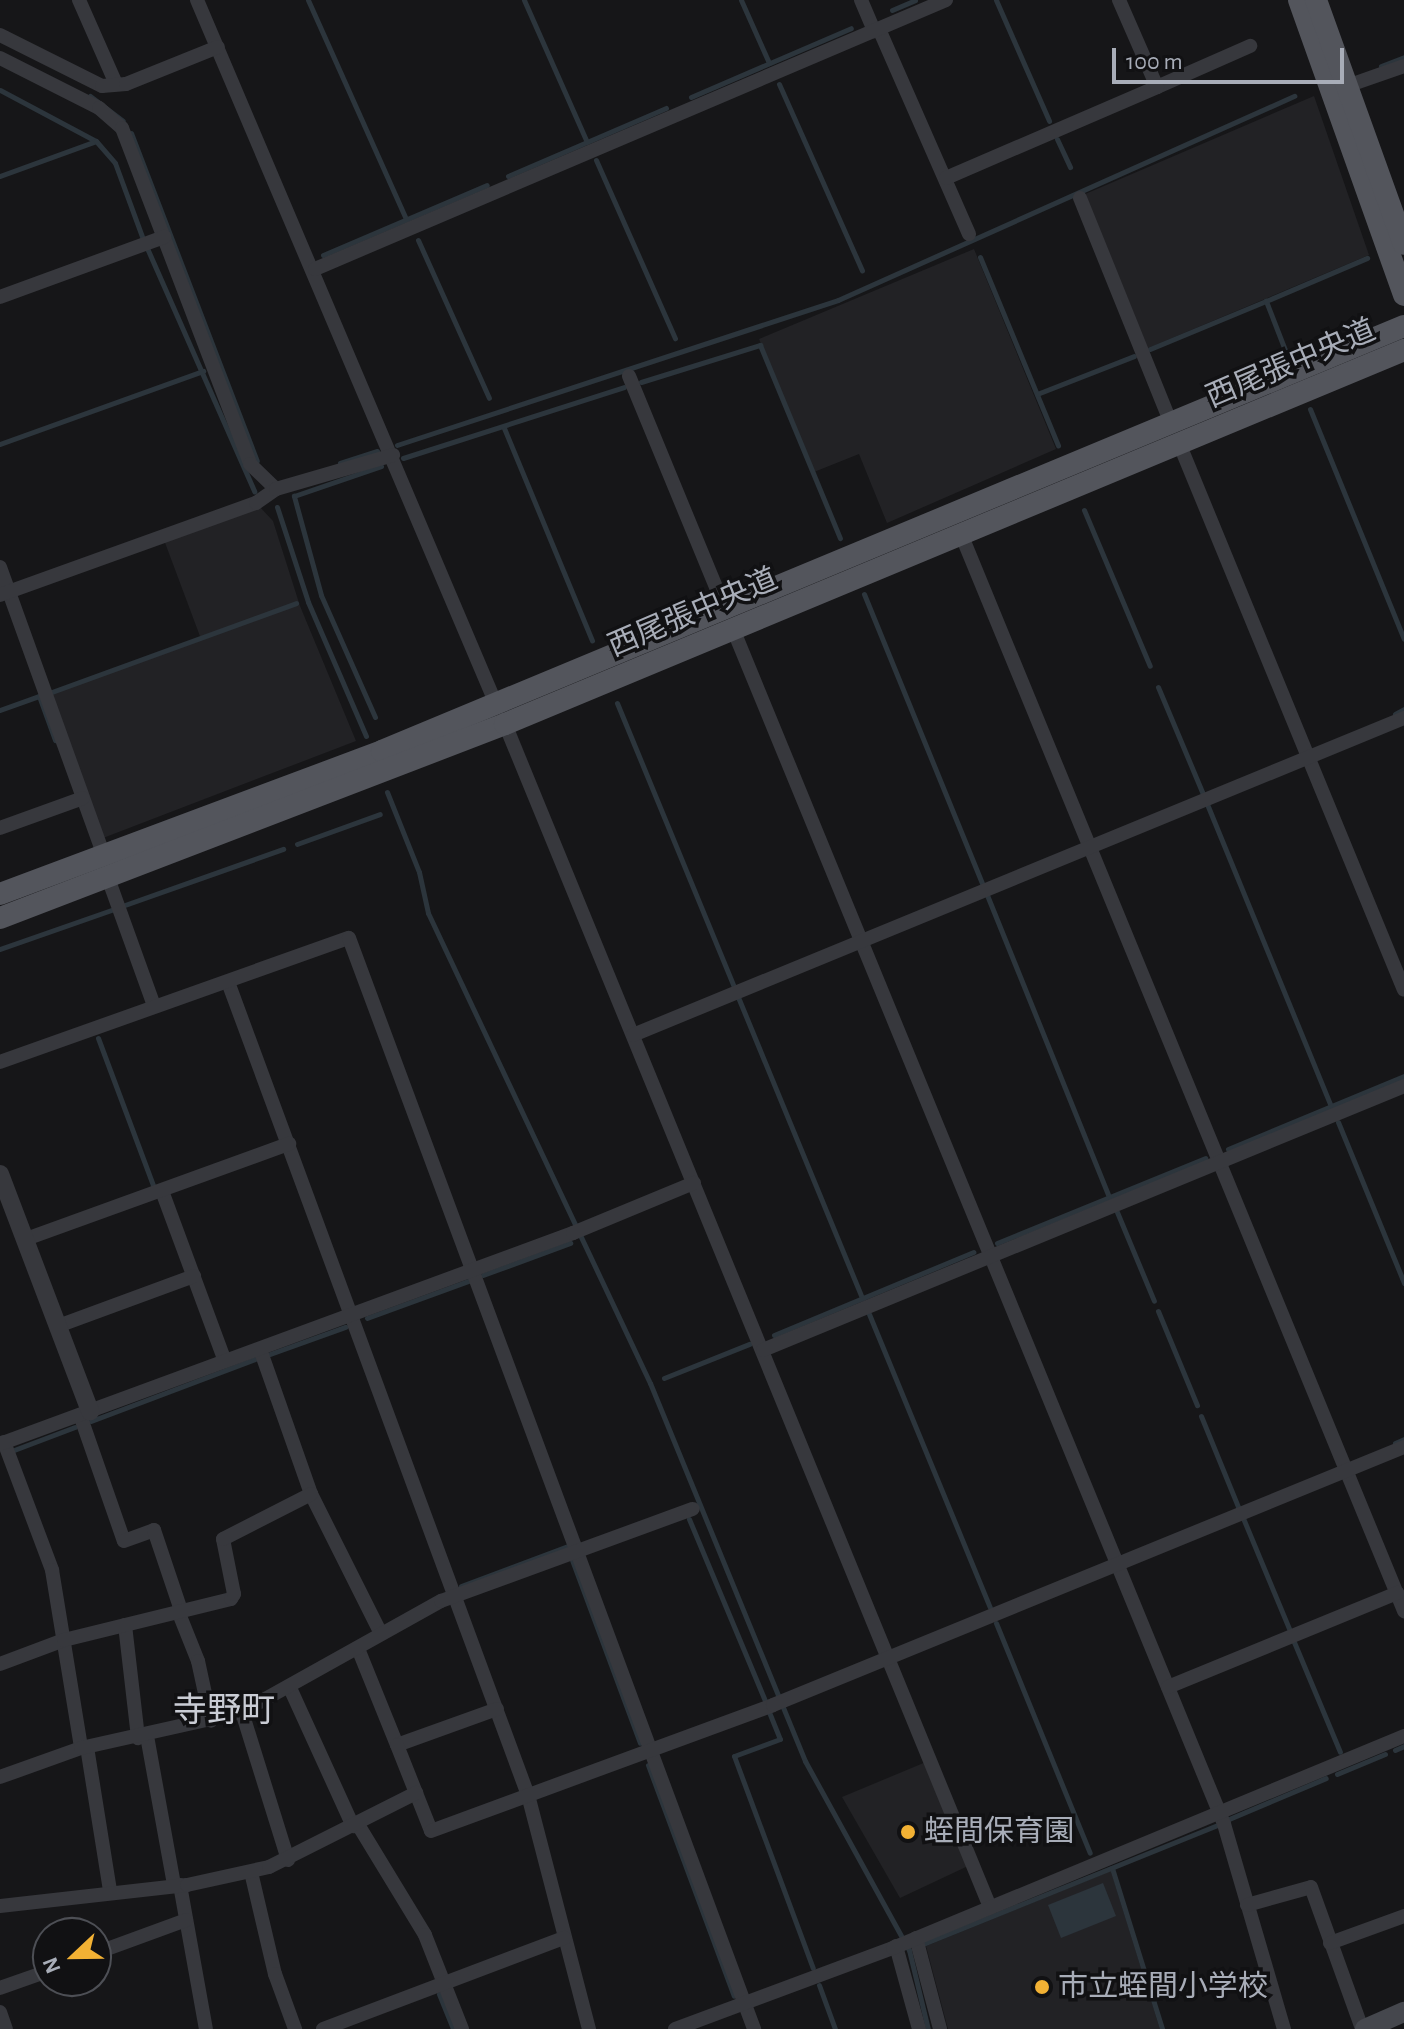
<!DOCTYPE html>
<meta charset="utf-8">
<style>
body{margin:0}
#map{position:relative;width:1404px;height:2029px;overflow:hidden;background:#161618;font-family:"Alegreya Sans","Noto Sans JP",sans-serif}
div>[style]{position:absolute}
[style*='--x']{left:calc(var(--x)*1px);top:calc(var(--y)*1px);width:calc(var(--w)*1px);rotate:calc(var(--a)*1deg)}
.built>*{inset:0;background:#222225}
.water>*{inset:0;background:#2c353c}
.stream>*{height:5px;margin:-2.5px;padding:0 2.5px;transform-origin:2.5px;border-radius:2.5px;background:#2c353c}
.minor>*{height:14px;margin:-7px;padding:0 7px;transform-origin:7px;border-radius:7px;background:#37383d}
.tertiary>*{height:18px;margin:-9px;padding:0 9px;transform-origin:9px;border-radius:9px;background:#37383d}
.secondary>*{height:20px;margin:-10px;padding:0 10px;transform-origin:10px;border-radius:10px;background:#45474d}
.primary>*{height:22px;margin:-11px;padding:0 11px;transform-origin:11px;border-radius:11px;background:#53555c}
.dots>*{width:22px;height:22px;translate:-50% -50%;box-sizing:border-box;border:4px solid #111113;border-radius:50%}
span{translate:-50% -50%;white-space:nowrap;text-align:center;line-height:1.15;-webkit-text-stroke:7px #111113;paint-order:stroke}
.street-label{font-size:30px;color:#a8adb8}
.poi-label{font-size:30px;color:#a8adb8}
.left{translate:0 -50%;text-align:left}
.quarter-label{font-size:34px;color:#c9ccd4}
.north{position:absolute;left:32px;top:1917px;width:80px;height:80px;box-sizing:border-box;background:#111113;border:2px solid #4d4f55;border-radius:50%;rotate:248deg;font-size:22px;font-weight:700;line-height:32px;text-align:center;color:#a8adb8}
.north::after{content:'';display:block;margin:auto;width:28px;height:36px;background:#f2b134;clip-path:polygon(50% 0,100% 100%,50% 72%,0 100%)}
.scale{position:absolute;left:1112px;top:48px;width:232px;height:36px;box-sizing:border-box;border:4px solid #a8adb8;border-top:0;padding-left:10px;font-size:24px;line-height:28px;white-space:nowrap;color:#a8adb8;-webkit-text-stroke:6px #111113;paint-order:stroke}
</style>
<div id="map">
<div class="built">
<div style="clip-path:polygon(1314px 96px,1369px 255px,1146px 349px,1083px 195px)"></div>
<div style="clip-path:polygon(974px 249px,1056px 449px,887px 523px,859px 454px,814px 472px,759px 339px)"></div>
<div style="clip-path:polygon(259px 506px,273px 521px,300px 606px,356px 741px,103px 838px,49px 695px,201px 639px,164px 540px)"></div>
<div style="clip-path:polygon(926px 1762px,968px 1866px,900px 1898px,842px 1797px)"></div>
<div style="clip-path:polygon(1111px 1871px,1160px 2029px,948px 2029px,926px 1946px)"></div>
</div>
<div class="water">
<div style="clip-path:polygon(1103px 1883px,1116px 1916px,1061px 1938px,1048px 1905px)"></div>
</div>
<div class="stream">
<div style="--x:308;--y:0;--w:240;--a:65.9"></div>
<div style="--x:524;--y:0;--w:155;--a:66.1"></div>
<div style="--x:741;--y:0;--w:69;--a:66"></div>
<div style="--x:996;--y:0;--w:132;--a:66.3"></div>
<div style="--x:892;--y:10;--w:25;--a:-23"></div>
<div style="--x:1381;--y:66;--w:25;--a:-21"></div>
<div style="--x:779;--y:84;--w:204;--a:66"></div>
<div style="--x:0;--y:90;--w:109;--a:28"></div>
<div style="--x:90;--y:96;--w:41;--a:37.1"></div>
<div style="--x:691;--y:97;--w:174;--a:-23.3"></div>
<div style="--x:131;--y:133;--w:351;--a:69"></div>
<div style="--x:1057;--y:139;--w:31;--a:65"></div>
<div style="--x:596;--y:160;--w:195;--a:66.1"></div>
<div style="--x:0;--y:176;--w:102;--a:-20"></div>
<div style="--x:96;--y:141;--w:29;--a:49"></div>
<div style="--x:115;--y:163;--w:81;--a:69.8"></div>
<div style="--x:508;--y:176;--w:172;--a:-23.3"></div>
<div style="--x:418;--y:240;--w:173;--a:65.8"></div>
<div style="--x:147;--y:248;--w:266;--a:66.2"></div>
<div style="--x:323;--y:255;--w:178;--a:-23.1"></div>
<div style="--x:980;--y:257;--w:204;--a:67.5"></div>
<div style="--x:1150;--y:349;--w:126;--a:-22.5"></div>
<div style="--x:1285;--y:350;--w:53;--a:-111.2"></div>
<div style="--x:1266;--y:301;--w:110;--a:-23.1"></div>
<div style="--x:641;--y:382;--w:125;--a:-17.3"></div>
<div style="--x:760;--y:345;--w:209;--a:67.5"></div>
<div style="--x:1037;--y:394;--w:104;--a:-21.4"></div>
<div style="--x:1310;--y:409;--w:248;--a:67.8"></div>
<div style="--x:504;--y:428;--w:230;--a:67.5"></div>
<div style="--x:0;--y:444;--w:216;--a:-19.8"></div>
<div style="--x:397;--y:445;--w:464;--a:-18.2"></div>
<div style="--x:838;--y:300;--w:500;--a:-24.1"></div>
<div style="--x:403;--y:458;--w:232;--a:-17.8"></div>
<div style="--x:340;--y:463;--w:39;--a:-18"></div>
<div style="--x:277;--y:507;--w:100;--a:71.9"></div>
<div style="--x:308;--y:602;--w:146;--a:66.6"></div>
<div style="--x:1084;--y:510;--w:169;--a:67.1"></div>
<div style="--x:864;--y:594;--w:314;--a:67.8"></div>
<div style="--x:1158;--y:687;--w:116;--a:67.2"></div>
<div style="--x:49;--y:693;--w:263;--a:-20"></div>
<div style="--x:617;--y:703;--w:307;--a:67.6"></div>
<div style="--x:0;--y:710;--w:41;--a:-19.7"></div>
<div style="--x:39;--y:696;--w:47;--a:70"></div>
<div style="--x:1395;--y:714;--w:10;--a:-29"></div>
<div style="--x:375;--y:717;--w:133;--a:-113.9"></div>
<div style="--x:321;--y:595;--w:103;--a:-105.3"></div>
<div style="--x:294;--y:496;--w:92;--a:-19"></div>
<div style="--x:387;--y:792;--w:86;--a:68.2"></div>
<div style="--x:419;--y:872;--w:42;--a:77.6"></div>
<div style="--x:428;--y:913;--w:520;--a:64.72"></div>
<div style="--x:650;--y:1383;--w:409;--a:67.7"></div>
<div style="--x:805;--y:1761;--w:216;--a:61.2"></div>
<div style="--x:909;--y:1950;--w:81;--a:76.5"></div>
<div style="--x:1207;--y:804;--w:326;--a:67.7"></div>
<div style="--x:297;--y:844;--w:88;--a:-19.9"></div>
<div style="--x:987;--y:895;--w:326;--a:68"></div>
<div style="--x:122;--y:906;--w:171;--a:-19.5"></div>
<div style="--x:0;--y:949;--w:121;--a:-19.3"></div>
<div style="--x:738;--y:997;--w:326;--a:67.6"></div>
<div style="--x:98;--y:1038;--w:157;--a:69.5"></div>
<div style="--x:1338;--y:1122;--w:174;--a:67.7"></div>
<div style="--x:1228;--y:1149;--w:191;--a:-22.5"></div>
<div style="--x:1117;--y:1212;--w:96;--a:67.4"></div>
<div style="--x:997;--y:1243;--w:225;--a:-22.2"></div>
<div style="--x:483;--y:1275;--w:93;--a:-20.2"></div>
<div style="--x:1158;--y:1311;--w:102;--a:67.5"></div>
<div style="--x:869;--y:1314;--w:317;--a:67.6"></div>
<div style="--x:367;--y:1318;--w:111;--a:-20.1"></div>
<div style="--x:774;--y:1335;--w:216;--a:-22.6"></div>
<div style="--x:270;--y:1354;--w:80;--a:-19.8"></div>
<div style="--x:664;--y:1378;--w:92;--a:-21.8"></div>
<div style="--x:1201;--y:1416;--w:100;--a:67.8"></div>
<div style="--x:91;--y:1421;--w:175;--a:-20.7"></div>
<div style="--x:1395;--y:1443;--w:10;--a:-24"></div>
<div style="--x:14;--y:1450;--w:65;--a:-20.7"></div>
<div style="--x:1243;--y:1518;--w:122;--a:67.4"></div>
<div style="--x:689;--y:1519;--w:197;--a:67.3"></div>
<div style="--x:572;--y:1560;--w:195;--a:69.6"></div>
<div style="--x:461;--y:1586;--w:114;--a:-20.5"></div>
<div style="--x:996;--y:1623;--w:248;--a:67.8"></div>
<div style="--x:1294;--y:1642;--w:119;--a:67.3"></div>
<div style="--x:769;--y:1712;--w:29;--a:68"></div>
<div style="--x:780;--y:1739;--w:49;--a:159.7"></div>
<div style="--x:734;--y:1756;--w:226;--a:69.6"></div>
<div style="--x:1395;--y:1750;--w:10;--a:-24"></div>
<div style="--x:648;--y:1765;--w:246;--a:69.6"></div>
<div style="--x:1337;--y:1774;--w:52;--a:-22.6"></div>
<div style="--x:1229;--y:1819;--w:105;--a:-22.9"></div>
<div style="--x:1112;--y:1868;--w:169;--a:72.7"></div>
<div style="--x:923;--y:1944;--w:317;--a:-22"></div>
<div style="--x:819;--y:1985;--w:47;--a:70"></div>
<div style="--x:439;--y:1994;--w:38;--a:68"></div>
</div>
<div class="minor">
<div style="--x:79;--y:0;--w:92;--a:66.2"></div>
<div style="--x:197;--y:0;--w:765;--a:66.99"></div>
<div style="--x:861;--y:0;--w:34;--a:67"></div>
<div style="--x:879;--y:29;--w:224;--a:66.3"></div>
<div style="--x:0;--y:35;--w:114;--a:26.6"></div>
<div style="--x:102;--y:86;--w:24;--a:-5"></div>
<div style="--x:126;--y:84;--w:99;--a:-21.9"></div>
<div style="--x:0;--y:58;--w:111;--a:26.8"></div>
<div style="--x:99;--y:108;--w:30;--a:41"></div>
<div style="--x:122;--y:128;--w:360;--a:69.1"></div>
<div style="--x:250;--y:464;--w:36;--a:44"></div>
<div style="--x:1347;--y:86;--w:60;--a:-19.3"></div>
<div style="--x:1157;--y:87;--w:102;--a:-23.8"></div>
<div style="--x:946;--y:178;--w:230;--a:-23.3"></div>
<div style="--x:1157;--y:87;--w:95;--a:-113.6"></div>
<div style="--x:1080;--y:198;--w:243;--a:68"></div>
<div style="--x:315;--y:269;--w:686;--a:-23.09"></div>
<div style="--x:0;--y:297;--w:175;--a:-20.1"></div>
<div style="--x:629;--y:376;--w:252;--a:67.6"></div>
<div style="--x:1179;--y:443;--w:591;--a:67.64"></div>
<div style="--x:961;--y:534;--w:1165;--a:67.64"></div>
<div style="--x:0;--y:567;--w:307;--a:70.2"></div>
<div style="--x:0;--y:595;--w:272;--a:-19.8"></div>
<div style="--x:256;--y:503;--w:24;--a:-35"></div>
<div style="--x:276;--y:489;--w:122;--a:-16.2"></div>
<div style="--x:733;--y:629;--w:1292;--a:67.66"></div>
<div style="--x:1224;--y:1824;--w:214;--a:73.7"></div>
<div style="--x:505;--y:724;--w:1279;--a:67.71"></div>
<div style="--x:0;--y:828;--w:88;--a:-19.9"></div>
<div style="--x:108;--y:878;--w:136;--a:70.2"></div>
<div style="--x:228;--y:982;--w:867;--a:69.75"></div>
<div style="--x:528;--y:1795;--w:242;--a:75.4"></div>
<div style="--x:633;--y:1035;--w:834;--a:-22.35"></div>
<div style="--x:0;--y:1062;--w:370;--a:-19.6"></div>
<div style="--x:349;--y:938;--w:1164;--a:69.63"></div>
<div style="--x:162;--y:1191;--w:181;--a:69.7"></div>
<div style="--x:26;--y:1239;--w:280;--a:-19.9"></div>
<div style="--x:58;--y:1326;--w:145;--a:-20.2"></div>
<div style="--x:260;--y:1349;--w:154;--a:70.6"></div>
<div style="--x:311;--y:1494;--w:154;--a:63.4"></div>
<div style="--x:763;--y:1350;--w:693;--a:-22.38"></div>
<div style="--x:80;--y:1415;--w:133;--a:70.8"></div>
<div style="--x:124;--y:1541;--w:32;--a:-20"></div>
<div style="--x:154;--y:1530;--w:84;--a:71.4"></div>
<div style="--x:4;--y:1442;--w:137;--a:69.4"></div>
<div style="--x:52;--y:1570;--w:180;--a:80.7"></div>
<div style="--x:0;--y:1444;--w:611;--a:-20.22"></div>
<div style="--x:573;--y:1233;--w:131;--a:-22.5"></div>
<div style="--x:178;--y:1611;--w:54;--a:68.2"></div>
<div style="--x:198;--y:1661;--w:61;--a:77.8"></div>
<div style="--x:125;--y:1625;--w:114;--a:83.4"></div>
<div style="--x:359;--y:1651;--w:101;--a:68"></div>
<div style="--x:0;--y:1664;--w:68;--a:-20.6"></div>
<div style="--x:64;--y:1640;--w:172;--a:-13.8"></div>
<div style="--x:231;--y:1599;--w:6;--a:-59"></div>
<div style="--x:234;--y:1594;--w:56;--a:-101.3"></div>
<div style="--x:223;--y:1539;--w:99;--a:-27.1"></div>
<div style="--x:1168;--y:1687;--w:248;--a:-22.3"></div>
<div style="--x:290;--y:1688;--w:152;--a:65.5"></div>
<div style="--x:497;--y:1709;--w:106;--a:160.2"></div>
<div style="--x:397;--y:1745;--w:92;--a:68.4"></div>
<div style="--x:431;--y:1831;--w:364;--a:-20.2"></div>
<div style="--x:773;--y:1705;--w:682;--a:-22.24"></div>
<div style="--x:242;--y:1712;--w:155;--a:72.7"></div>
<div style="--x:147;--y:1736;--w:151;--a:79.7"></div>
<div style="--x:87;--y:1747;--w:146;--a:80.9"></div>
<div style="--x:0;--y:1777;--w:86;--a:-19.7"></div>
<div style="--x:81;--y:1748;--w:165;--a:-12.6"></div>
<div style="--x:242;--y:1712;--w:228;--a:-29.2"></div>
<div style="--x:441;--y:1601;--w:268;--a:-20.1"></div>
<div style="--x:357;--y:1823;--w:131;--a:58.7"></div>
<div style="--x:425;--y:1935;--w:101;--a:68.5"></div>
<div style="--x:251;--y:1872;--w:105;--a:76.8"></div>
<div style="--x:275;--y:1974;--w:59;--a:70"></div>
<div style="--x:180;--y:1885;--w:146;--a:79.8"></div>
<div style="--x:1247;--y:1905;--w:66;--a:-15.7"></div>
<div style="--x:1311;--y:1887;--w:151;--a:70.2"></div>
<div style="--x:0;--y:1906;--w:188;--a:-6.4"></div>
<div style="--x:187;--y:1885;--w:84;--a:-12.4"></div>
<div style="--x:269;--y:1867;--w:165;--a:-26.7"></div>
<div style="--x:916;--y:1938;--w:94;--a:75.2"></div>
<div style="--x:1330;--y:1943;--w:79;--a:-20"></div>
<div style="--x:896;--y:1946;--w:86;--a:74.5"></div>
<div style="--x:96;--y:1953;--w:96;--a:-20.1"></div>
<div style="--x:0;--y:1988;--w:51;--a:-19.5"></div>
<div style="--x:0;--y:2012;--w:18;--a:71"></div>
<div style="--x:323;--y:2029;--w:258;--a:-20.7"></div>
<div style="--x:675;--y:2029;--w:233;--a:-20.4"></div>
<div style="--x:893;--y:1948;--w:553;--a:-22.53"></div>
</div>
<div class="tertiary">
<div style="--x:0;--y:1174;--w:254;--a:69.2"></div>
</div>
<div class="secondary">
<div style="--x:1365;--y:2029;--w:43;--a:-23.6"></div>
</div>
<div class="primary">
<div style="--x:1299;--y:0;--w:313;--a:70.4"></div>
<div style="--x:1316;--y:0;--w:259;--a:70.2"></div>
<div style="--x:0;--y:894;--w:408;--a:-20.5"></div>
<div style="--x:382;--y:751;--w:1107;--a:-22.58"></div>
<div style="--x:0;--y:918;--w:541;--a:-21.01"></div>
<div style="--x:505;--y:724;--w:974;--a:-22.59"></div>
</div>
<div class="dots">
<div style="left:908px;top:1832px;background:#f2b134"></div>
<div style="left:1042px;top:1987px;background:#f2b134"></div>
</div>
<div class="street-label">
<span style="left:1291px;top:364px;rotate:-23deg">西尾張中央道</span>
<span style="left:693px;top:613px;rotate:-23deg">西尾張中央道</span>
</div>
<div class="poi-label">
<span class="left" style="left:924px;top:1832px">蛭間保育園</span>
<span class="left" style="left:1058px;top:1987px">市立蛭間小学校</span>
</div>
<div class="quarter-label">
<span style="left:224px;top:1712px">寺野町</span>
</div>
<div class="north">N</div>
<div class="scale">100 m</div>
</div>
